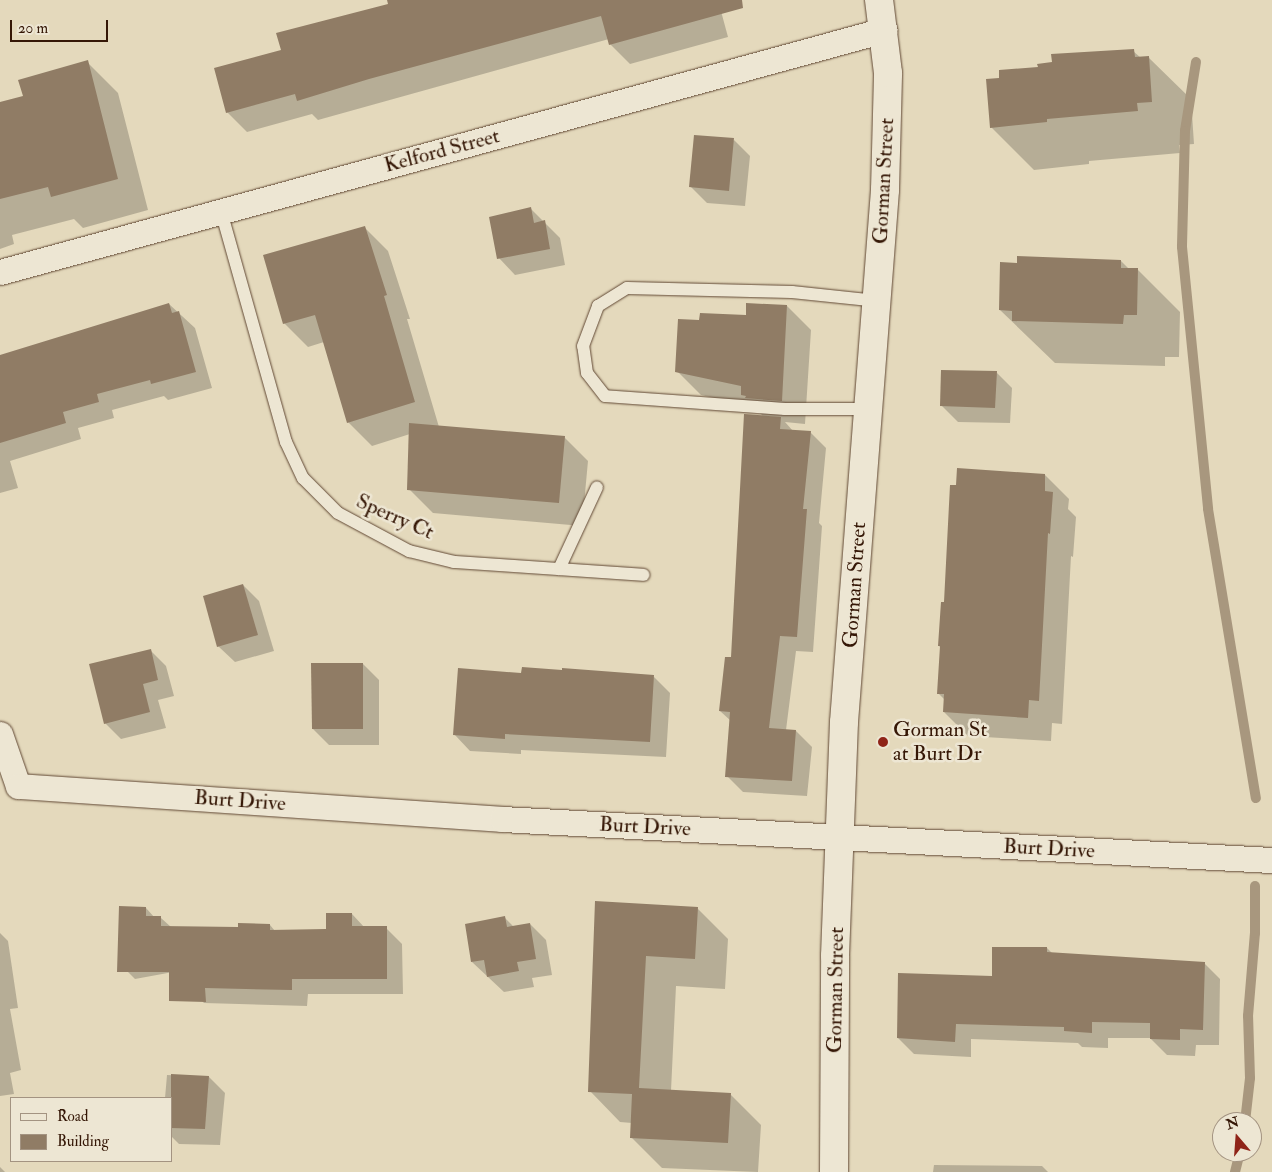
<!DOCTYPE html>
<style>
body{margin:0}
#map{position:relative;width:1272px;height:1172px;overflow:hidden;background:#e4d9bc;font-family:"IM FELL Double Pica",serif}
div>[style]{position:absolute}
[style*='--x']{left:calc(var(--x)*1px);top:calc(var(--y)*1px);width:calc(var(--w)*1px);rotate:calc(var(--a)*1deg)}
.shadow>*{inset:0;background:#0003}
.stream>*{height:10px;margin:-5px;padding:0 5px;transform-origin:5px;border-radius:5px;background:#a8977e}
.building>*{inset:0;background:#907c65}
.roads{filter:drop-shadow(0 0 1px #614834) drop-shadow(0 0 1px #614834)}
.lane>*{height:12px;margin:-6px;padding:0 6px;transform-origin:6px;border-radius:6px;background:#ede6d3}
.street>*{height:25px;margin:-12.5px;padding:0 12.5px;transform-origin:12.5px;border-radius:12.5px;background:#ede6d3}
.secondary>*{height:28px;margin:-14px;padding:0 14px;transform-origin:14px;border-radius:14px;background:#ede6d3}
.dots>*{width:14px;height:14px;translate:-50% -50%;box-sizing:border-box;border:2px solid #ede6d3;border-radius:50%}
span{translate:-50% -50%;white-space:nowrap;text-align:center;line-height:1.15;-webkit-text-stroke:5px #ede6d3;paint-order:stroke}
.street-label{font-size:21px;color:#351706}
.poi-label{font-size:21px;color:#351706}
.left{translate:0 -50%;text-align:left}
.legend{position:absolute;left:10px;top:1097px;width:162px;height:65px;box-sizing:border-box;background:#ede6d3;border:1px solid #a39381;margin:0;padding:6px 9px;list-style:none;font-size:15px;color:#351706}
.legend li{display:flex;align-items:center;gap:10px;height:25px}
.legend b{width:25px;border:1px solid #a39381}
.north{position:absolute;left:1212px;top:1112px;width:50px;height:50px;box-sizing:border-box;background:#ede6d3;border:1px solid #a39381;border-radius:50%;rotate:342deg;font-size:14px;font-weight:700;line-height:20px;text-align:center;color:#351706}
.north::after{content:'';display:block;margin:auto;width:18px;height:22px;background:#8f2418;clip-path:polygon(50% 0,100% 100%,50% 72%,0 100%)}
.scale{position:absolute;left:10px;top:20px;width:98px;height:22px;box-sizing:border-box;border:2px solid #351706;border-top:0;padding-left:6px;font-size:15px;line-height:18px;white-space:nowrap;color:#351706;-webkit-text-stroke:4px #ede6d3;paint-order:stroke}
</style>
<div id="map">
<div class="shadow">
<div style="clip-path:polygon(406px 0,718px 0,728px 37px,630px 64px,610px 44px,609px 39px,318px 120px,312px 114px,247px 132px,227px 112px,283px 51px)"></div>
<div style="clip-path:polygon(1133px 51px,1141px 58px,1148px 57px,1191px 99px,1194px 144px,1179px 145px,1180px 153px,1089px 161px,1089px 164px,1034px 170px,991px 127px,1001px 79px,1039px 68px)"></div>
<div style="clip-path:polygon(87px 62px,118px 93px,148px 210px,83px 228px,74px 219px,12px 235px,14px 244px,0 249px,0 103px,24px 97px)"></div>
<div style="clip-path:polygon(734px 140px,750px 156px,745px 206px,707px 203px,691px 187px)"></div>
<div style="clip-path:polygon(531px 209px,560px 238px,565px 265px,515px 275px,499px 258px)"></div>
<div style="clip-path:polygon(364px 227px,388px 251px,410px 319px,407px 319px,439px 427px,564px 437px,588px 461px,582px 526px,433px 513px,409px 489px,410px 434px,372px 446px,348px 422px,324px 342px,308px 347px,284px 323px)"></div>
<div style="clip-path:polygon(1121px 261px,1129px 269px,1137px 269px,1180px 312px,1179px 357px,1165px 357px,1165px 366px,1055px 363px,1000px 310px)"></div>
<div style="clip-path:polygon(169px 304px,195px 328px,212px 388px,168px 400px,164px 396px,112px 410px,114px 418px,78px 428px,81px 439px,10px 461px,18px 488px,0 493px,0 366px)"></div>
<div style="clip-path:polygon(787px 306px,811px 330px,805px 424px,785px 422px,793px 431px,810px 432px,826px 448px,819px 523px,822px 526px,813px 652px,796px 651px,786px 730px,796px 731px,812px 747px,807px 796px,743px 792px,727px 776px,731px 721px,720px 711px,733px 659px,764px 417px,754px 407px,701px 395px,677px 371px,700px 321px,747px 317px)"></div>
<div style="clip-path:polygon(996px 372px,1012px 388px,1010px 423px,958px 422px,942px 406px)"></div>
<div style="clip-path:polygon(1045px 475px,1069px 499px,1068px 509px,1076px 517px,1073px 557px,1071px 556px,1062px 724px,1052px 723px,1051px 741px,968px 736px,944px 712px,945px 700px,938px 693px,941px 648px,939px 646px,945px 603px)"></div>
<div style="clip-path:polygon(243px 585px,259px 601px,274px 651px,235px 662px,218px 646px)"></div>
<div style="clip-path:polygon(150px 650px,166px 666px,174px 696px,158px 700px,166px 728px,121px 739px,105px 723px)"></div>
<div style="clip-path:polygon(363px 664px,379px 680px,379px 745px,329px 745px,313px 729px)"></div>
<div style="clip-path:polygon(563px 669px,654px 677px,670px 693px,666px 757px,521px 750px,521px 754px,470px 751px,454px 734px,522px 675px,563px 671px)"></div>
<div style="clip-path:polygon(596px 902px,697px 908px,728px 939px,725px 989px,676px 986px,671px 1091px,730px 1094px,761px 1125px,758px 1172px,662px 1168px,631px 1137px,632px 1123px,620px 1122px,590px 1091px)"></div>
<div style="clip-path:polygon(146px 908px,155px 918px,161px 918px,171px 927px,239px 928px,270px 925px,275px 931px,327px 930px,352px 914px,365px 928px,386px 928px,402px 944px,403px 994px,308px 994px,307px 1006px,204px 1003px,188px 987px,184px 970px,135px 979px,119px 963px)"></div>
<div style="clip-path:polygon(505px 918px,514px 927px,530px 924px,546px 940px,552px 975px,532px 978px,534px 987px,504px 992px,472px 962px)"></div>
<div style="clip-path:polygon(0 933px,8px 941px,18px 1008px,10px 1009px,21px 1070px,10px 1073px,14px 1094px,0 1096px)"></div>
<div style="clip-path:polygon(1047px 948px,1053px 954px,1204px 963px,1220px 979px,1219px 1045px,1196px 1045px,1195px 1056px,1167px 1055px,1150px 1038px,1108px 1038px,1108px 1048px,1082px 1047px,1078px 1043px,971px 1039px,971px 1057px,914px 1054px,898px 1038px,994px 977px)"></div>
<div style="clip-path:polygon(167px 1075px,209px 1077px,225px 1093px,220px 1145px,179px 1144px,171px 1136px,171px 1098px,165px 1098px)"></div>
<div style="clip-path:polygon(934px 1165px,1042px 1166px,1048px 1172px,933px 1172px)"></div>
<div style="clip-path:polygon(0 1167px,5px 1172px,0 1172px)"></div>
</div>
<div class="stream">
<div style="--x:1196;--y:62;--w:70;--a:99.1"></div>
<div style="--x:1185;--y:131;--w:116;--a:91.5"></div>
<div style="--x:1182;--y:247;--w:263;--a:84.3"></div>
<div style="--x:1208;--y:509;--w:293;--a:80.6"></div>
<div style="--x:1245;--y:1122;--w:44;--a:-83.5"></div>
<div style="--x:1250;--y:1078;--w:62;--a:-91.8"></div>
<div style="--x:1248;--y:1016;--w:83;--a:-85.2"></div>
<div style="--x:1255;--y:933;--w:47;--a:-90"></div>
<div style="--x:1235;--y:1172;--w:21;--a:-76"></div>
</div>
<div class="building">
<div style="clip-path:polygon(387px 0,742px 0,743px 8px,609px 45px,601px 16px,369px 79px,297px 101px,295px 94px,226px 113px,214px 68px,281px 50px,276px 33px,388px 4px)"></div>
<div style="clip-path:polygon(1134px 49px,1135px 57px,1149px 56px,1152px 102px,1137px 103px,1138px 111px,1047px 119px,1047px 122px,990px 128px,986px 79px,999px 78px,999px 70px,1038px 67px,1037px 64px,1052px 62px,1051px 54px)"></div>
<div style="clip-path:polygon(88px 60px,118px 179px,51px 197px,48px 187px,0 199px,0 102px,23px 96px,18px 80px)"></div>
<div style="clip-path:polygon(694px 135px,734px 138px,729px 191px,689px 187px)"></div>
<div style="clip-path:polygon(531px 207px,534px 223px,545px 220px,550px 249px,497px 259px,489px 217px)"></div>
<div style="clip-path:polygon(365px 226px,387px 295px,384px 296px,415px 402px,347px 423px,315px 315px,283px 324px,263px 255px)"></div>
<div style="clip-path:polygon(1017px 256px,1121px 260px,1121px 268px,1138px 268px,1137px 315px,1124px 315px,1123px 324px,1012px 321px,1012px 311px,999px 310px,1000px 262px,1017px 263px)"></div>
<div style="clip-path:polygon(169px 303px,172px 313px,179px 311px,196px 372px,151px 384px,150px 380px,97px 394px,99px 402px,63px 412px,66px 423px,0 443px,0 355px)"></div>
<div style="clip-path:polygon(746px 303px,787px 305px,782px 401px,745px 398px,746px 396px,741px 395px,741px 386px,675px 372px,678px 319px,699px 320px,700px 313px,746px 315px)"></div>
<div style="clip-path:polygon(941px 370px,997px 371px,995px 408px,940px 406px)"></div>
<div style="clip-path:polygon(744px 414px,781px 417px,780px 429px,811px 431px,803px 509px,807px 509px,797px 637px,780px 636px,769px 728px,796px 730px,792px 781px,725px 777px,730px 712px,719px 711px,725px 657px,731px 657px)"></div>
<div style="clip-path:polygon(409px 423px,565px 436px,559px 503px,407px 490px)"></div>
<div style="clip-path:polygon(957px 468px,1045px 474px,1045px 491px,1053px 492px,1050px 534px,1048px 533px,1039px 701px,1029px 700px,1028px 718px,943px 712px,944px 694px,937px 694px,940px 646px,938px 646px,941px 602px,944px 602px,950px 485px,956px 485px)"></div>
<div style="clip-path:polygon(243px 584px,258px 635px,217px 647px,203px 596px)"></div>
<div style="clip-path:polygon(151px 649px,158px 680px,143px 684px,150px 712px,104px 724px,89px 664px)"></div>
<div style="clip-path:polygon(311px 663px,363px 663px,363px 729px,312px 729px)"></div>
<div style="clip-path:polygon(522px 667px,562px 670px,562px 668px,654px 675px,650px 742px,505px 734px,505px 739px,453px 735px,458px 668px,521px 673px)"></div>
<div style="clip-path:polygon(595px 901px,698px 907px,695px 959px,646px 956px,639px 1088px,731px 1093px,728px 1143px,630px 1138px,632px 1094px,588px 1092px)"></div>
<div style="clip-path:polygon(119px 906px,146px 907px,146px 916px,161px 916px,161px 926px,238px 927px,238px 923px,270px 924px,270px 930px,326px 929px,326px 913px,352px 913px,352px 926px,387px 926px,387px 979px,292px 979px,292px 990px,205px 988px,206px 1002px,169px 1001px,169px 972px,117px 972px)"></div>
<div style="clip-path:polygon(505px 916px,507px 927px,530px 923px,536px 959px,517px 962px,519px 971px,487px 977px,484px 960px,471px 962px,465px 924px)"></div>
<div style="clip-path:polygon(992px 947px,1047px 947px,1047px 952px,1205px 962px,1203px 1030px,1180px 1029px,1180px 1040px,1150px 1039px,1150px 1023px,1092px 1022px,1092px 1033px,1064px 1031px,1064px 1027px,956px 1024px,955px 1042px,897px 1038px,898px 973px,992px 976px)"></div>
<div style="clip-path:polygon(171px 1074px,209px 1076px,205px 1129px,171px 1128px)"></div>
</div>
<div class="roads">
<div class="lane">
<div style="--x:221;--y:211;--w:240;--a:74.3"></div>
<div style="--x:286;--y:442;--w:40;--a:65"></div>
<div style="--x:303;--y:478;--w:49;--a:45"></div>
<div style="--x:338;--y:513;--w:81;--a:28.2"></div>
<div style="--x:409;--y:551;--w:46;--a:13.7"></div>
<div style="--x:454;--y:562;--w:190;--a:3.9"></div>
<div style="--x:868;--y:409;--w:83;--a:180"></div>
<div style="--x:785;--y:409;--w:180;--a:-175.9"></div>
<div style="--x:605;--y:396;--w:29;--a:-128"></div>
<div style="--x:587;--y:373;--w:27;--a:-98"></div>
<div style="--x:583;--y:346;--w:43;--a:-69.4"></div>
<div style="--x:598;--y:306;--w:34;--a:-32"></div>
<div style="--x:627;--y:288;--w:165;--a:1.4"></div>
<div style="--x:792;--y:292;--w:85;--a:6"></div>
<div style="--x:559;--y:569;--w:90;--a:-65.1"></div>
</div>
<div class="street">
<div style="--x:0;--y:272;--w:917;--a:-15.31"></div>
<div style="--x:0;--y:734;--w:55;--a:70.9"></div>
<div style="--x:18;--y:786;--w:485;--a:3.9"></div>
<div style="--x:502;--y:819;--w:771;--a:3.05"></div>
</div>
<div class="secondary">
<div style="--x:834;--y:1172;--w:216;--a:-89.7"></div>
<div style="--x:835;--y:956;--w:234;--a:-87.8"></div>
<div style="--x:844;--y:722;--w:534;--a:-85.59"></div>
<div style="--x:885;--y:190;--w:117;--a:-88.5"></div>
<div style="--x:888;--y:73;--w:74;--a:-97"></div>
</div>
</div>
<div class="dots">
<div style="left:883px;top:742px;background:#8f2418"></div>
</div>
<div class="street-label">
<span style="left:442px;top:151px;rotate:-15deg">Kelford Street</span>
<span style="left:884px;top:181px;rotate:-87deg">Gorman Street</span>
<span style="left:395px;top:517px;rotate:24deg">Sperry Ct</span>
<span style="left:855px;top:585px;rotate:-86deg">Gorman Street</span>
<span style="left:240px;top:801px;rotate:4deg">Burt Drive</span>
<span style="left:645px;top:827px;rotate:3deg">Burt Drive</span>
<span style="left:1049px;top:849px;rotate:3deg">Burt Drive</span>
<span style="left:836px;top:990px;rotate:-89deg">Gorman Street</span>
</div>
<div class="poi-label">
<span class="left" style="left:893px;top:742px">Gorman St<br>at Burt Dr</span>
</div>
<ul class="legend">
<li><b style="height:6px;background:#ede6d3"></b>Road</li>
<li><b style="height:14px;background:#907c65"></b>Building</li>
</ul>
<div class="north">N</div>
<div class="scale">20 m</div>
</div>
